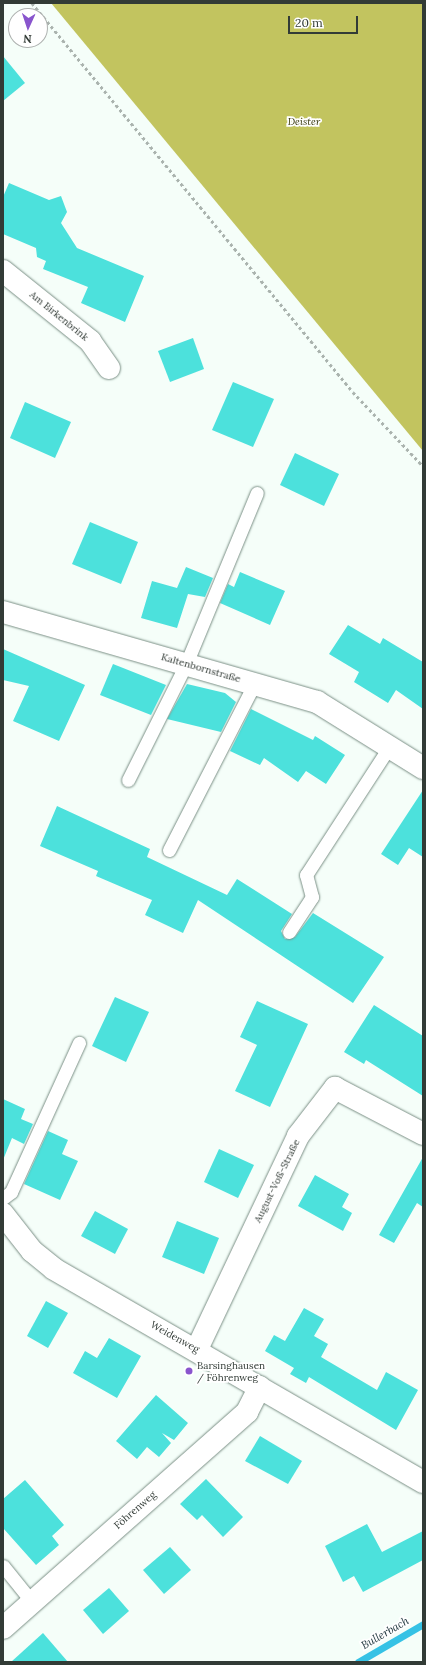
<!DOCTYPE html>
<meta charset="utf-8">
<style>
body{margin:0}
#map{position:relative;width:426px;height:1665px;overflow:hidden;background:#f5fef9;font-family:Lora,serif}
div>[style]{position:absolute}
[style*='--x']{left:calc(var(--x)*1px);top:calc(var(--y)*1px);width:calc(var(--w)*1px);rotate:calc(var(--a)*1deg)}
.forest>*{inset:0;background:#c2c45f}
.stream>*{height:7px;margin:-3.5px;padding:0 3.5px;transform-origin:3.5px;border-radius:3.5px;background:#36c2e5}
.building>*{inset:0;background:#4ce1dc}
.path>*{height:2.5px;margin-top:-1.25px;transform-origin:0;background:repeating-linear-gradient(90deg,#aab3ae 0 3px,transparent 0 6px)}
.roads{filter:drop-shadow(0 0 1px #7b9086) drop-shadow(0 0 1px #7b9086)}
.service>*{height:13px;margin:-6.5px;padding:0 6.5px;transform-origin:6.5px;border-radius:6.5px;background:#fff}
.minor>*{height:22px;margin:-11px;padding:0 11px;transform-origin:11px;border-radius:11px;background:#fff}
.dots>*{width:11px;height:11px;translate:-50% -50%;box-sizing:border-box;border:2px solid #fff;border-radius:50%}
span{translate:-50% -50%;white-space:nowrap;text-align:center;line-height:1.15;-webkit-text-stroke:3.5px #fff;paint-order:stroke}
.park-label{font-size:10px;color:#353509;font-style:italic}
.street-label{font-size:10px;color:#323b36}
.poi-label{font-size:10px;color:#323b36}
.left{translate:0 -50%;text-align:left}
.water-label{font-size:11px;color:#1e353c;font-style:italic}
.frame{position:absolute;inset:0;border:4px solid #323b36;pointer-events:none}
.north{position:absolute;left:8px;top:8px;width:40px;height:40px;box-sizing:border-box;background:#fff;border:1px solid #adb1af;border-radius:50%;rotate:183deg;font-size:11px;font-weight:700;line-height:16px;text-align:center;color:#323b36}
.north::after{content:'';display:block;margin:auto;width:14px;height:18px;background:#8955cd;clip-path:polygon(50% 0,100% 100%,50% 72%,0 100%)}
.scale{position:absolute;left:288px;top:16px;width:70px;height:18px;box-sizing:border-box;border:2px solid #323b36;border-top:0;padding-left:5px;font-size:12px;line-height:14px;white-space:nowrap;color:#323b36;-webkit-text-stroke:3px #fff;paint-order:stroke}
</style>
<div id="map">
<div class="forest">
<div style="clip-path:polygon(51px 3px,423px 3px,423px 451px)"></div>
</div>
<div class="stream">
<div style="--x:358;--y:1662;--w:75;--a:-30.3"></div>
</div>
<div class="building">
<div style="clip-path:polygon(3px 56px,25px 83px,3px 101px)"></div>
<div style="clip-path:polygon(9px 183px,49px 200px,61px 196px,67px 212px,61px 223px,77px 248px,144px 276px,125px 322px,81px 303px,88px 287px,43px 269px,46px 261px,37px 257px,36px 248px,3px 234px,3px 197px)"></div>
<div style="clip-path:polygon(193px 338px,204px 369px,170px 382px,158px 351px)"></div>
<div style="clip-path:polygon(233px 382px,274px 399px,253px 447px,212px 430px)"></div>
<div style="clip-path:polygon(25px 402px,71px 422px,55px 458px,10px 438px)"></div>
<div style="clip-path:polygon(295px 453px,339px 474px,324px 506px,280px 485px)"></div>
<div style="clip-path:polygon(90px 522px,138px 542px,121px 584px,72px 564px)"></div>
<div style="clip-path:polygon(186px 567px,213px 578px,205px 597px,188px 594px,177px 628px,141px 618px,152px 581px,177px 588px)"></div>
<div style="clip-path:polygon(240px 572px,285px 591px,270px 625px,220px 603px,228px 584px,234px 587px)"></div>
<div style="clip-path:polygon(348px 625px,380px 644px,383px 638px,423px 662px,423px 709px,396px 690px,388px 703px,354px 682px,359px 672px,329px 654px)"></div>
<div style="clip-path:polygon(3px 649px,85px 685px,59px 741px,13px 721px,29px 686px,3px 680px)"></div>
<div style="clip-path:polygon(113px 664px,166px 685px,151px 715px,100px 695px)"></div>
<div style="clip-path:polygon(187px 684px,225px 693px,236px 702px,221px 732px,167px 719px)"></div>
<div style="clip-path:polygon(251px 709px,313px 740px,315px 736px,345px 755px,326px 784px,306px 771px,298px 782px,264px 758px,260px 765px,230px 751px)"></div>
<div style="clip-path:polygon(423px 790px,423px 857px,409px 848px,398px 865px,381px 854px)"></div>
<div style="clip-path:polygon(57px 806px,150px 849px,147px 857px,227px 895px,237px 879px,292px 914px,281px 931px,285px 939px,295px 937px,313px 913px,384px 957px,353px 1003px,198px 900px,183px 933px,145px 915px,152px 900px,96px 876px,98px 871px,40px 846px)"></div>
<div style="clip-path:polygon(115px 997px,149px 1012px,126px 1062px,92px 1046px)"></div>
<div style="clip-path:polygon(257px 1001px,308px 1024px,270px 1107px,235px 1091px,257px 1045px,240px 1037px)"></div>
<div style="clip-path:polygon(374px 1005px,423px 1036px,423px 1096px,366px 1060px,364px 1064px,344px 1052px)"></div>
<div style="clip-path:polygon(3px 1099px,25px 1109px,21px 1119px,33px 1124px,24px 1144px,12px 1138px,3px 1160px)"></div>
<div style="clip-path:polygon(48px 1131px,68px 1140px,62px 1154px,78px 1161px,60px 1200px,24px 1184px)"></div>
<div style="clip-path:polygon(219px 1149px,254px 1165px,238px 1198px,204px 1182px)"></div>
<div style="clip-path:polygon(423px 1157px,423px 1207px,417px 1203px,394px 1243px,379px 1235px)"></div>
<div style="clip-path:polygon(315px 1175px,349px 1194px,342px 1207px,352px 1213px,343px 1231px,298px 1206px)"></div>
<div style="clip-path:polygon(95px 1211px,128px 1229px,115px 1254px,81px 1236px)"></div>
<div style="clip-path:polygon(177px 1221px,219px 1238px,204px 1274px,162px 1257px)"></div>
<div style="clip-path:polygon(46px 1301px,68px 1313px,48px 1348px,27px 1336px)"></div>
<div style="clip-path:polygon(304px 1308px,324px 1319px,314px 1336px,328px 1344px,321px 1357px,377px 1390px,386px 1372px,418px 1390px,396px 1430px,309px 1377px,306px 1383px,290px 1374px,294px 1368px,265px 1351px,274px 1335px,285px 1341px)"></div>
<div style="clip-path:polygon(109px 1338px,141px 1356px,117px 1398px,73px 1373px,85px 1351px,97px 1358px)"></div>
<div style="clip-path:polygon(156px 1395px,188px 1423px,174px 1440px,162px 1433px,171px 1443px,159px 1457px,147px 1447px,137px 1459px,116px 1441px)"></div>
<div style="clip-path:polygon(260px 1436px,302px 1461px,288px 1484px,245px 1461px)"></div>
<div style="clip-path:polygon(206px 1479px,243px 1517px,223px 1537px,202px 1515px,197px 1520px,180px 1504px)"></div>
<div style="clip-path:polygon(25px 1480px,64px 1525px,52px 1536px,59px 1545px,36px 1565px,3px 1528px,3px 1499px)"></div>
<div style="clip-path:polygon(367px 1524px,382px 1552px,423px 1531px,423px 1560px,363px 1592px,354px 1576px,343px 1582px,325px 1546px)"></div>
<div style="clip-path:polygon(170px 1547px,191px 1570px,164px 1594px,143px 1570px)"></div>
<div style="clip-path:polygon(109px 1588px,129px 1611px,103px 1634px,83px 1610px)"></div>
<div style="clip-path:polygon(43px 1633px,68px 1662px,11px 1662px)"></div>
</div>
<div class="path">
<div style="--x:32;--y:3;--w:504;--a:50.47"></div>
<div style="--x:353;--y:392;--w:102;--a:46.6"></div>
</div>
<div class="roads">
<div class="service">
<div style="--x:128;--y:780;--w:130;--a:-63.4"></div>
<div style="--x:186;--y:664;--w:185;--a:-67.5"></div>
<div style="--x:169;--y:850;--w:188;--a:-62.8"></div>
<div style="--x:289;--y:932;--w:42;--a:-56.7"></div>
<div style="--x:312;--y:897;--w:23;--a:-105"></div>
<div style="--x:306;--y:875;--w:153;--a:-57"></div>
<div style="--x:3;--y:1198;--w:10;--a:-37"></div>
<div style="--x:11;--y:1192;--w:164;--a:-65.5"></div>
<div style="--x:3;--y:1566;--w:46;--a:51.1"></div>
</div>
<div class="minor">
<div style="--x:3;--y:271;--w:112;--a:38.8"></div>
<div style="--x:90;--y:341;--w:33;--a:55"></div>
<div style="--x:3;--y:612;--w:327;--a:16"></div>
<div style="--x:317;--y:702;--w:125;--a:31.9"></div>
<div style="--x:3;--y:1214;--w:47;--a:51.9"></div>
<div style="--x:32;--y:1251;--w:28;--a:39"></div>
<div style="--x:54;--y:1269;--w:426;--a:30"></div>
<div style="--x:197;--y:1349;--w:236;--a:-64.6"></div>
<div style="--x:298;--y:1136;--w:61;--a:-52.4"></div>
<div style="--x:335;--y:1088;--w:99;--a:27.6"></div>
<div style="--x:3;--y:1628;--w:326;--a:-41.5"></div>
<div style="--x:247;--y:1412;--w:28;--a:-63"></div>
</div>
</div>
<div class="dots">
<div style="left:189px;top:1371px;background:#8955cd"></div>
</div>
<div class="park-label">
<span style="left:304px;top:122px">Deister</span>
</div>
<div class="street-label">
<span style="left:59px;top:316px;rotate:39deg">Am Birkenbrink</span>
<span style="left:201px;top:668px;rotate:16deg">Kaltenbornstraße</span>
<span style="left:277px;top:1181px;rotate:-64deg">August-Voß-Straße</span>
<span style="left:175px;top:1337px;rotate:29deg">Weidenweg</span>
<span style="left:135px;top:1510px;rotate:-41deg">Föhrenweg</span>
</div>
<div class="poi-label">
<span class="left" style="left:197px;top:1371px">Barsinghausen<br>/ Föhrenweg</span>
</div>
<div class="water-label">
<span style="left:385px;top:1633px;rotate:-30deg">Bullerbach</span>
</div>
<div class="frame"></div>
<div class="north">N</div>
<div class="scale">20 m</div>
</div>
